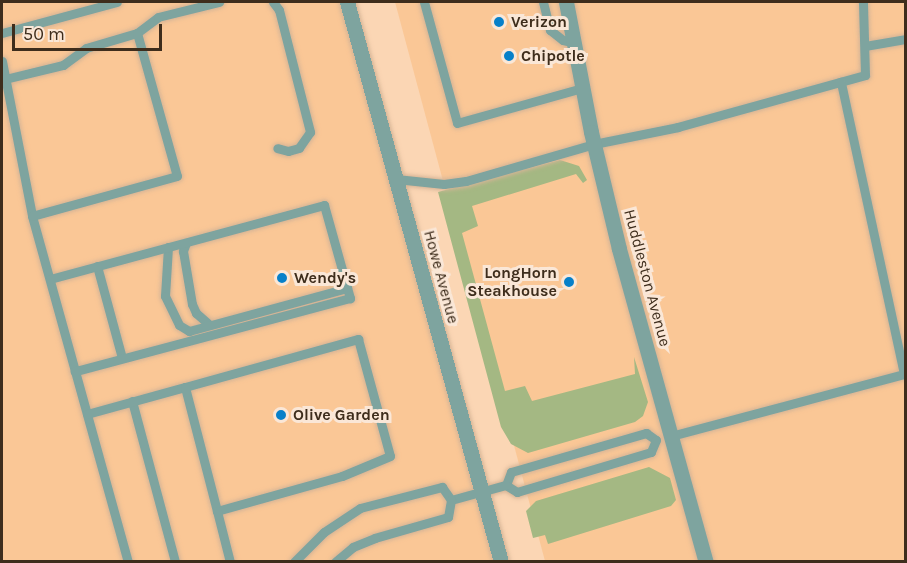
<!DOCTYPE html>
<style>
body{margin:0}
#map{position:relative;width:907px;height:563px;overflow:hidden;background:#fbd6b4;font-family:Karla,sans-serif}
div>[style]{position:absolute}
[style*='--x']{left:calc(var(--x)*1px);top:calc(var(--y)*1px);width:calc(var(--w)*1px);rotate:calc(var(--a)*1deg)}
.built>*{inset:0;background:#fac796}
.green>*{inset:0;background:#a4b883}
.roads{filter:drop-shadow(0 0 2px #d5b496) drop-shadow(0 0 2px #d5b496)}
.service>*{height:9px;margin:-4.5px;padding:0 4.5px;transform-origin:4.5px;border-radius:4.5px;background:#7ea49f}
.minor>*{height:15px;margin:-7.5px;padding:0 7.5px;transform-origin:7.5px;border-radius:7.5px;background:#7ea49f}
.tertiary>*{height:15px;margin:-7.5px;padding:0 7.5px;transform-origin:7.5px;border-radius:7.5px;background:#7ea49f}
.dots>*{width:16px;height:16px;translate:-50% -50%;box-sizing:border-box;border:3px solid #fae7d7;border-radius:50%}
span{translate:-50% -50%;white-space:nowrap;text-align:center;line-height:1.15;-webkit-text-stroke:6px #fae7d7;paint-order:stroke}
.poi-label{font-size:16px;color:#3e2d1c;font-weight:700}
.left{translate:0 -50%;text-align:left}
.right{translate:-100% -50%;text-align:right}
.street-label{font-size:16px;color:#3e2d1c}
.frame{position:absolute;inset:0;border:3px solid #3e2d1c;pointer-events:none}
.scale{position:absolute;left:12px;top:24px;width:150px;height:27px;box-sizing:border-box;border:3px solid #3e2d1c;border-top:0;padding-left:8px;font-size:18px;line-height:21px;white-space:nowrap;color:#3e2d1c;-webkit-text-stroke:4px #fae7d7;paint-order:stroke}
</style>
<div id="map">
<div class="built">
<div style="clip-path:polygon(2px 2px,347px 2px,501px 561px,2px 561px)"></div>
<div style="clip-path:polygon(395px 2px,905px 2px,905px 561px,545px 561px)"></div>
</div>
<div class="green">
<div style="clip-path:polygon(560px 160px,579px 166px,587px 180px,583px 183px,576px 174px,472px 206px,478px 226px,462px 233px,505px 391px,525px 386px,532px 401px,635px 374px,634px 357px,648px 402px,643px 416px,635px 422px,528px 453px,511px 444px,501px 427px,438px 192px)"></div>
<div style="clip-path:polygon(649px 467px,670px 478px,676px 500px,671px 506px,548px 544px,545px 535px,533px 538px,526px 511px,536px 501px)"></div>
</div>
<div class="roads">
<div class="service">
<div style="--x:273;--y:2;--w:10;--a:53"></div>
<div style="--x:279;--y:10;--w:126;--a:75.7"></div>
<div style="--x:310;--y:132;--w:19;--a:125"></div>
<div style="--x:299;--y:148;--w:11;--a:165"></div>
<div style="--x:288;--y:151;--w:11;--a:-165"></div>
<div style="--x:424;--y:2;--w:125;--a:74.7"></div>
<div style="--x:457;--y:123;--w:130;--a:-15.6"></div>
<div style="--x:543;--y:2;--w:29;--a:76"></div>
<div style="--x:550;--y:30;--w:16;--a:38"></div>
<div style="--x:563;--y:40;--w:9;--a:13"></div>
<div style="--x:2;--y:33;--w:119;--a:-15.1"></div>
<div style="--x:137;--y:33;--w:26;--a:-37"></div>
<div style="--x:158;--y:17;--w:63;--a:-13.8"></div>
<div style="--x:865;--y:46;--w:42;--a:-9.7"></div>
<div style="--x:2;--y:61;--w:158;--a:79"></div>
<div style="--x:32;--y:216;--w:359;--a:74.5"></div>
<div style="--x:5;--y:79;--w:60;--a:-13.6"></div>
<div style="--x:63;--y:65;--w:29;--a:-36"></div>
<div style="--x:86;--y:48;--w:53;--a:-16.4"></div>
<div style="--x:137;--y:33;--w:148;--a:74.4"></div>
<div style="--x:177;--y:176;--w:150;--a:164.6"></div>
<div style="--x:396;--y:179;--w:48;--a:5.9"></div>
<div style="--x:444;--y:184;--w:22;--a:-8"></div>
<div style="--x:466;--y:181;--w:133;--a:-16.1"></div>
<div style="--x:594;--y:144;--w:86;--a:-11.4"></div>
<div style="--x:678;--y:127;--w:194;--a:-15.5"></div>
<div style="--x:865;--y:75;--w:73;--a:-91.6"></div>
<div style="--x:186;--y:243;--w:9;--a:111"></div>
<div style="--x:183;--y:251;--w:54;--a:80.4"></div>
<div style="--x:192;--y:304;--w:10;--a:66"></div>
<div style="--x:196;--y:313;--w:18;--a:41"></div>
<div style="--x:168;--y:247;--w:49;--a:93.5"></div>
<div style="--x:165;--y:296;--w:32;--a:64"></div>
<div style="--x:179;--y:325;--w:12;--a:31"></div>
<div style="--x:189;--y:331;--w:164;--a:-15.2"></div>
<div style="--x:97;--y:266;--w:95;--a:74.8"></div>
<div style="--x:50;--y:279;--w:284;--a:-15.1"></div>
<div style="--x:324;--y:205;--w:97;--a:74.4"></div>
<div style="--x:350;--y:298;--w:285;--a:165.1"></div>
<div style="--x:132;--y:401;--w:167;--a:75"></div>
<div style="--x:87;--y:414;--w:102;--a:-15.4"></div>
<div style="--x:185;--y:387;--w:180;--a:-15.5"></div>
<div style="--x:358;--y:339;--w:121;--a:74.7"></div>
<div style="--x:390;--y:456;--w:52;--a:157.4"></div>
<div style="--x:342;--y:476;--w:130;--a:164.4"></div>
<div style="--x:217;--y:511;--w:128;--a:-104.5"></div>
<div style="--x:646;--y:433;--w:12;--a:35"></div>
<div style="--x:656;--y:440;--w:13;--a:113"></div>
<div style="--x:651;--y:452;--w:140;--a:163.4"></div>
<div style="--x:517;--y:492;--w:13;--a:-148"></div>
<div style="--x:506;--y:485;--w:14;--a:-69"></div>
<div style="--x:511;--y:472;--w:141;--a:-16.1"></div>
<div style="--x:671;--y:436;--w:241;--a:-14.9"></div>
<div style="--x:904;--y:374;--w:299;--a:-102.2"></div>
<div style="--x:451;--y:500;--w:57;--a:-15.3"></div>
<div style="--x:217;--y:511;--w:53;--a:75.7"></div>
<div style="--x:294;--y:562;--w:42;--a:-45"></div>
<div style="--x:324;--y:532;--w:43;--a:-33.7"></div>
<div style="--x:360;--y:508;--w:85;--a:-14.4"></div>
<div style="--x:442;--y:487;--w:16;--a:55"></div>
<div style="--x:451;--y:500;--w:17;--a:100"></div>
<div style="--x:448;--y:517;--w:76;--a:164"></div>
<div style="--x:375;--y:538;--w:24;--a:158"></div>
<div style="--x:353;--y:547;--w:23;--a:140"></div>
</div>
<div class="minor">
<div style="--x:566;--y:2;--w:132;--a:79.1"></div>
<div style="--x:591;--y:132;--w:120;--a:76.5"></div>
<div style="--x:619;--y:249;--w:325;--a:74.5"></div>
</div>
<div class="tertiary">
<div style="--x:347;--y:2;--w:581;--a:74.62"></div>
</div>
</div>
<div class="dots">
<div style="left:499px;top:22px;background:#0780c9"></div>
<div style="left:509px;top:56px;background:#0780c9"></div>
<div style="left:282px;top:278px;background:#0780c9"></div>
<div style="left:569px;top:282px;background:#0780c9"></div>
<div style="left:281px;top:415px;background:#0780c9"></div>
</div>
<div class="poi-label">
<span class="left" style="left:511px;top:22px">Verizon</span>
<span class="left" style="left:521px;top:56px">Chipotle</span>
<span class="right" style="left:557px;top:282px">LongHorn<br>Steakhouse</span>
<span class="left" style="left:294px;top:278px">Wendy's</span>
<span class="left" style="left:293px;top:415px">Olive Garden</span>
</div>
<div class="street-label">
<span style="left:441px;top:277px;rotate:75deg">Howe Avenue</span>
<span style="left:647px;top:278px;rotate:75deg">Huddleston Avenue</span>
</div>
<div class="frame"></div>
<div class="scale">50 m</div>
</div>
